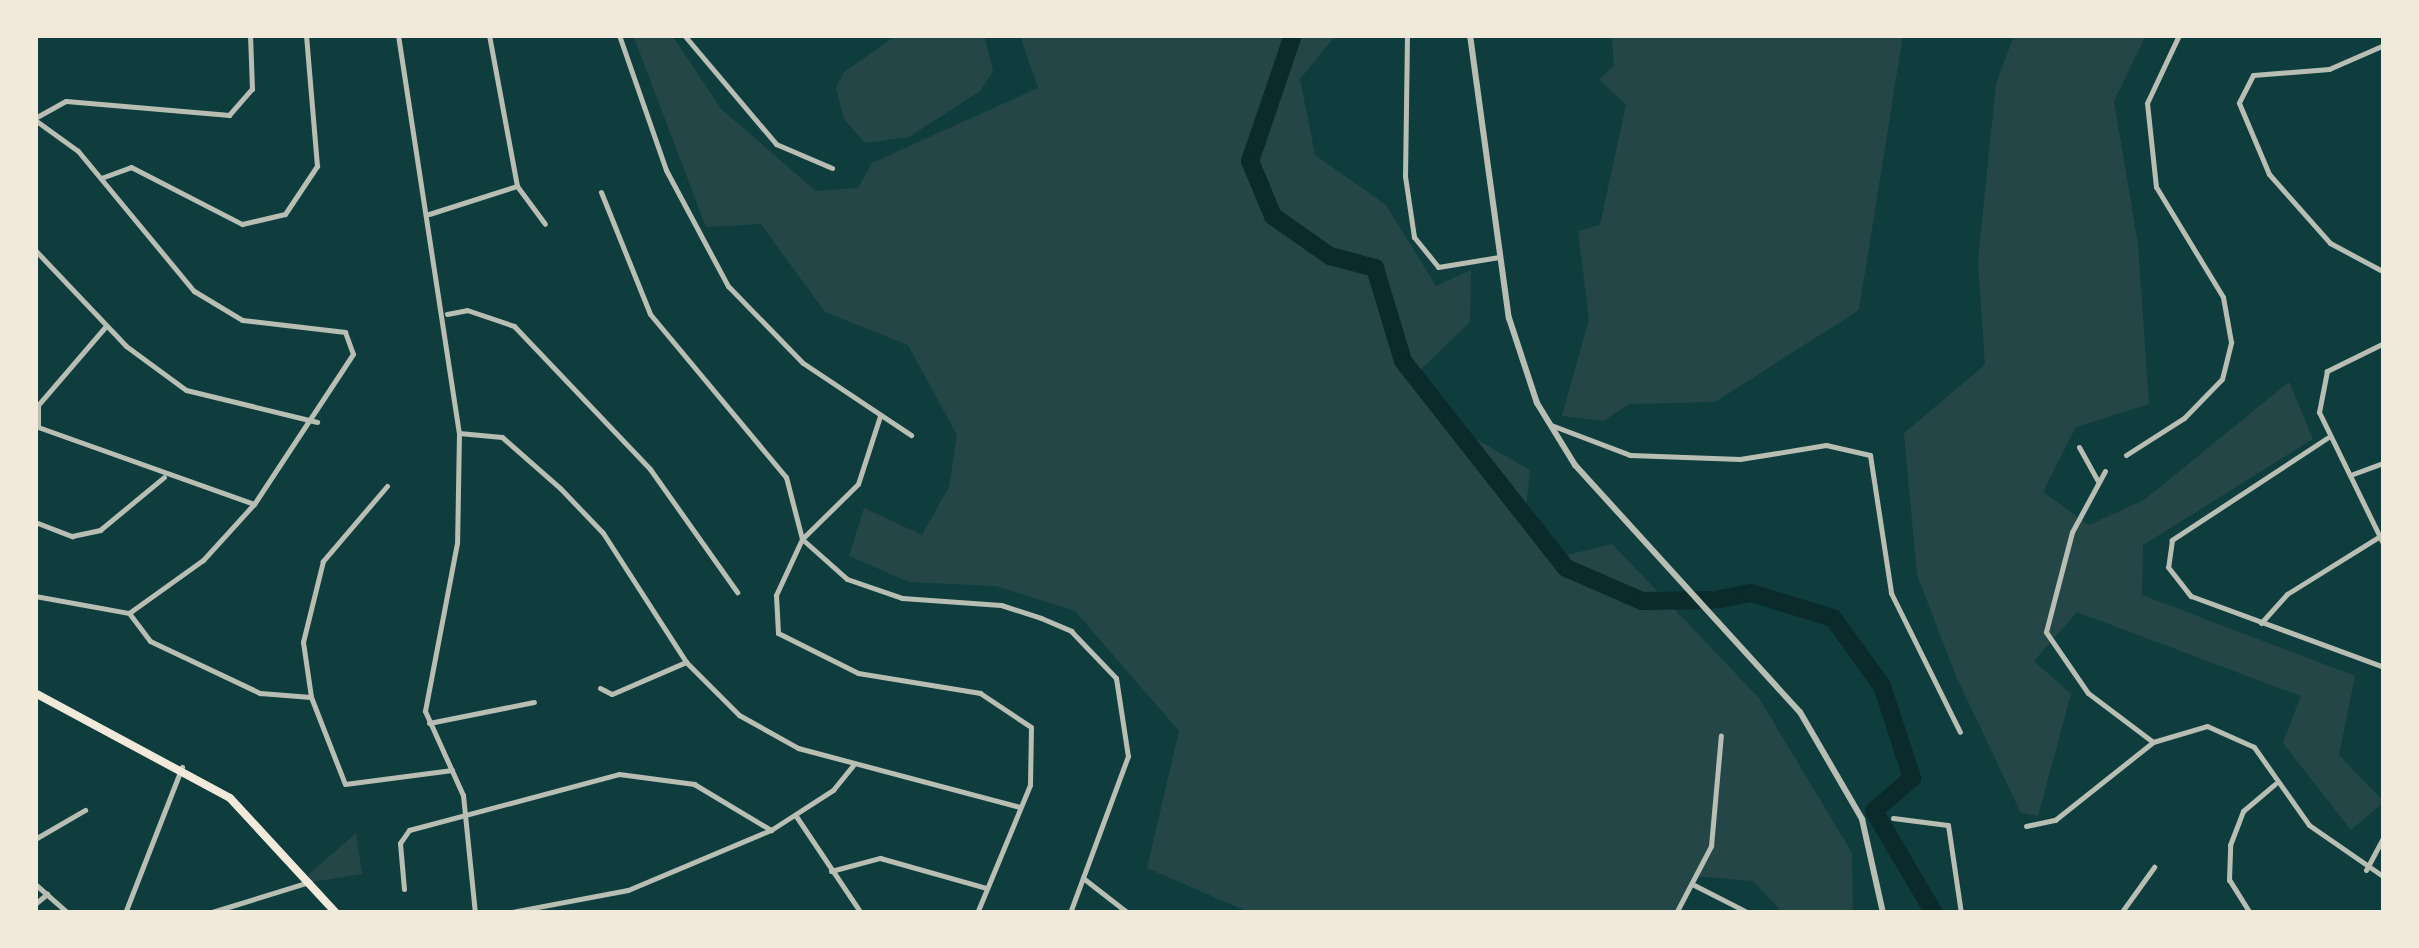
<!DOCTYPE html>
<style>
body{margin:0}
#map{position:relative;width:2419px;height:948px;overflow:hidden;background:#0f3d3e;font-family:"Open Sans",sans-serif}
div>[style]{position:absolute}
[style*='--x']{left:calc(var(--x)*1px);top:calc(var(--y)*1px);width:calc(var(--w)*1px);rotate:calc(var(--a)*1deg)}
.green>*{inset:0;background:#244646}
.stream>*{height:2.5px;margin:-1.25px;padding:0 1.25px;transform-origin:1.25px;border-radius:1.25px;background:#0a2a2b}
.river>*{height:18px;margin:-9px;padding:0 9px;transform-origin:9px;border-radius:9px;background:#0a2a2b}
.minor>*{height:5px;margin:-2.5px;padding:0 2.5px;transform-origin:2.5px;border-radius:2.5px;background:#b8beb3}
.tertiary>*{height:6px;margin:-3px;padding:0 3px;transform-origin:3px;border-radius:3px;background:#b8beb3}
.secondary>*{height:8px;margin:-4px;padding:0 4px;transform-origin:4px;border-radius:4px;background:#f1e9da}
span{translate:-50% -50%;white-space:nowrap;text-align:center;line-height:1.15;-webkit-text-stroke:9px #f1e9da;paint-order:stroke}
.frame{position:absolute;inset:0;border:38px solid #f1e9da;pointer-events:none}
</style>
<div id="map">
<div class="green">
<div style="clip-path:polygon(633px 35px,672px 35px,721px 109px,816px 191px,858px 188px,872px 163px,1038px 88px,1020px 35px,1336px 35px,1300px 79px,1315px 155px,1386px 205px,1436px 286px,1471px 270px,1470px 322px,1412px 378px,1437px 417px,1530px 470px,1526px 507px,1559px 557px,1612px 544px,1759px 698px,1852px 853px,1853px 913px,1783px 913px,1753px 881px,1695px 876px,1673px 913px,1251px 913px,1147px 868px,1179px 731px,1075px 611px,996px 586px,909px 582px,849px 556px,864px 508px,922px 535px,949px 487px,957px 435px,908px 345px,825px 312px,761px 224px,706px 227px)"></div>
<div style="clip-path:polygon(897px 35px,984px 35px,993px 71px,980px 91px,909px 137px,865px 143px,844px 119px,836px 88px,844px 72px)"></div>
<div style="clip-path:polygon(1612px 35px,1903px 35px,1859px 310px,1715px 402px,1630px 404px,1603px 421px,1562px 416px,1589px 319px,1578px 231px,1600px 225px,1626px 105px,1599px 79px,1614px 66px)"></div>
<div style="clip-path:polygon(2014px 35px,2146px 35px,2114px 101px,2138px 244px,2149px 404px,2076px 427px,2043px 492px,2089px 525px,2144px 500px,2289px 382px,2313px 439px,2143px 545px,2142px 595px,2355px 676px,2339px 755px,2384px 802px,2351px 830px,2283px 743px,2301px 696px,2077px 612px,2034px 661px,2071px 694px,2038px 816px,2021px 813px,1955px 674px,1917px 574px,1904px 433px,1985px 365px,1978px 261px,1996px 84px)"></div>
<div style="clip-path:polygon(356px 833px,362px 874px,313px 882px,308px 875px)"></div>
</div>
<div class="stream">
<div style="--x:1711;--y:600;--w:9;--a:-6"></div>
</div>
<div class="river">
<div style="--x:1293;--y:35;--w:133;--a:108.8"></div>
<div style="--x:1250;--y:161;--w:60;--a:67.3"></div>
<div style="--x:1273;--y:216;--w:70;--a:35.1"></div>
<div style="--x:1330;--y:256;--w:47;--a:14.9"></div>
<div style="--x:1375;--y:268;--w:97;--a:73.2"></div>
<div style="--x:1403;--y:361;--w:263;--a:51.8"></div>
<div style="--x:1566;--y:568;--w:83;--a:23.5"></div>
<div style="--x:1642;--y:601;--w:69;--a:-0.8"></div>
<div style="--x:1720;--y:599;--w:32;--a:-11"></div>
<div style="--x:1751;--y:593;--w:86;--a:17"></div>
<div style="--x:1833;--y:618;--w:84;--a:54.2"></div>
<div style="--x:1882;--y:686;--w:97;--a:71.9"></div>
<div style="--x:1912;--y:778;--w:50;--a:139"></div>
<div style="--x:1874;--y:811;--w:118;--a:59.5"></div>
</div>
<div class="minor">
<div style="--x:398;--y:35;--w:403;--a:81.3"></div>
<div style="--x:459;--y:433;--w:110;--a:91"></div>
<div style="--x:457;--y:543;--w:171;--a:100.8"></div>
<div style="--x:425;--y:711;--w:92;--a:65.7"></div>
<div style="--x:463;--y:795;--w:119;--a:84.2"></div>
<div style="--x:619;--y:35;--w:143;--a:70.8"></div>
<div style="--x:666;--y:170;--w:132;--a:61.9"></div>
<div style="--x:728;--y:286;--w:107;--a:45.8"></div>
<div style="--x:803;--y:363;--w:130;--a:33.7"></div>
<div style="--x:684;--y:35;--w:143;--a:49.8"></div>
<div style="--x:776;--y:144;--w:61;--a:23.2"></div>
<div style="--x:1407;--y:35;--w:141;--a:90.8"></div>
<div style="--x:1405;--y:176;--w:62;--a:81.6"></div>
<div style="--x:1414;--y:237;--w:38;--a:51"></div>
<div style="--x:1438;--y:267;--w:62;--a:-9.3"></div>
<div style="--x:2384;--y:45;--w:60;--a:156.4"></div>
<div style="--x:2329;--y:69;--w:76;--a:175.5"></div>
<div style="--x:2253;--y:75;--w:31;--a:117"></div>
<div style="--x:2239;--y:103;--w:77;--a:67.1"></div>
<div style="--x:2269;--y:174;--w:92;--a:48.5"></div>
<div style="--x:2330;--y:243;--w:61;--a:28.2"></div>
<div style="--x:35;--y:118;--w:35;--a:-29"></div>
<div style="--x:66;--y:101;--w:164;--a:4.9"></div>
<div style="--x:229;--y:115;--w:35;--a:-49"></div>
<div style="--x:252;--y:89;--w:54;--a:-92.1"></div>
<div style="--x:35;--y:120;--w:53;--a:35.8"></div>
<div style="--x:78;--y:151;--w:182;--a:50.4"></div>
<div style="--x:194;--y:291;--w:56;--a:31.1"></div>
<div style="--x:242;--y:320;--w:104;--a:6.6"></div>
<div style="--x:345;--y:332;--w:23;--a:70"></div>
<div style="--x:353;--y:354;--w:180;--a:123.4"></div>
<div style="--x:254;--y:504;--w:76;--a:132.3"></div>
<div style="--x:203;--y:560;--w:91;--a:144.4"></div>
<div style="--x:101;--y:178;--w:32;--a:-20"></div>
<div style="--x:131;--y:167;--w:125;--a:27.2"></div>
<div style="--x:242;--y:224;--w:44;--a:-13.1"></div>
<div style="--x:285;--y:214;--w:58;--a:-56.3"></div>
<div style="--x:317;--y:166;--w:131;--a:-94.8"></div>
<div style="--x:517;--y:186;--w:47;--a:53.6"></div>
<div style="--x:601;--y:192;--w:131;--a:68.1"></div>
<div style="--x:650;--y:314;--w:212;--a:50.2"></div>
<div style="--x:786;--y:477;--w:64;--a:75.5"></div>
<div style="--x:802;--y:539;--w:62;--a:114.9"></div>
<div style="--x:776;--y:595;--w:38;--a:87"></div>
<div style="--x:778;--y:633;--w:89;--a:26.6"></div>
<div style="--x:858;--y:673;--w:124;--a:9.3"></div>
<div style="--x:980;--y:693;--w:61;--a:33.7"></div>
<div style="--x:1031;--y:727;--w:58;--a:91"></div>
<div style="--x:1030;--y:785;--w:139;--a:112.5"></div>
<div style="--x:429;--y:214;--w:92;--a:-17.7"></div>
<div style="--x:517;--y:186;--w:154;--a:-100.5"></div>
<div style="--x:35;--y:250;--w:132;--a:46.5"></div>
<div style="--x:126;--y:346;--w:74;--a:36.3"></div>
<div style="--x:186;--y:390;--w:135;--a:13.7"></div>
<div style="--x:447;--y:314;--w:20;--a:-11"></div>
<div style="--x:467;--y:310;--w:50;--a:18.8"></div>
<div style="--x:514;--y:326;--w:197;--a:46.4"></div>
<div style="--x:650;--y:469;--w:151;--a:54.7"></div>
<div style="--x:106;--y:326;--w:104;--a:130.7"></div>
<div style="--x:38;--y:405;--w:22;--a:90"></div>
<div style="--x:38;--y:427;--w:229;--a:19.6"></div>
<div style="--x:2384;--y:343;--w:64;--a:153.8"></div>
<div style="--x:2327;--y:371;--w:42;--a:101"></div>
<div style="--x:2319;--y:412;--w:148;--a:64"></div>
<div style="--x:1551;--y:425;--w:85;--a:20.8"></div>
<div style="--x:1630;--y:455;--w:110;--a:2.1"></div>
<div style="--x:1740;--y:459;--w:87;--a:-9.2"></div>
<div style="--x:1826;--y:445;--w:45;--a:12.8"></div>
<div style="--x:1870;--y:455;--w:140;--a:81.3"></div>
<div style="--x:1891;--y:593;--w:155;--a:63.6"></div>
<div style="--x:459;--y:433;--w:43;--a:5.3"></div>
<div style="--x:502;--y:437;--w:77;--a:41.3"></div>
<div style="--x:560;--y:488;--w:62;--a:46.3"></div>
<div style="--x:603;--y:533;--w:153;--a:57.2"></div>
<div style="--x:686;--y:662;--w:75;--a:45"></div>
<div style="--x:739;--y:715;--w:68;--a:29.2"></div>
<div style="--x:798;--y:748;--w:230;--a:14.9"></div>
<div style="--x:2327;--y:438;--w:186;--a:146.7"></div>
<div style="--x:2172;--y:540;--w:27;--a:98"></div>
<div style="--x:2168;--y:567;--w:37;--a:52"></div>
<div style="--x:2191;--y:596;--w:206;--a:20.2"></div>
<div style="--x:2079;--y:447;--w:39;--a:61"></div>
<div style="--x:2126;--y:455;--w:69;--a:-32.5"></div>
<div style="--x:2184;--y:418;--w:54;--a:-45.7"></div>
<div style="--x:2222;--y:379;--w:38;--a:-76"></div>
<div style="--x:2231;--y:342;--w:46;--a:-100.1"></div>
<div style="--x:2223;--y:297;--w:129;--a:-121.3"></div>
<div style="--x:2156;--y:187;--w:84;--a:-96.1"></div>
<div style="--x:2147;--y:103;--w:75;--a:-64.8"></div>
<div style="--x:2105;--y:471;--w:69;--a:118.4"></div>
<div style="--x:2072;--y:532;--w:103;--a:104.6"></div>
<div style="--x:2046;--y:632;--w:74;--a:55.5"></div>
<div style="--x:2088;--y:693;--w:81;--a:37"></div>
<div style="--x:2353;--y:474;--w:33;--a:-20"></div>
<div style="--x:387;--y:486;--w:99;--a:130.5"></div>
<div style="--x:323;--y:561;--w:83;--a:103.9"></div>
<div style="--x:303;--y:642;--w:56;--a:81.7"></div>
<div style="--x:311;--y:697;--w:93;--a:68.7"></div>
<div style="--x:345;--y:784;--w:108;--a:-7.5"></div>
<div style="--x:35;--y:522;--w:40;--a:21"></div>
<div style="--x:72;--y:536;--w:29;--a:-12"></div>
<div style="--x:100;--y:530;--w:83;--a:-39.6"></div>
<div style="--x:802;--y:539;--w:60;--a:41.6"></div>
<div style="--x:847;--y:579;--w:58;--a:19.1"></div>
<div style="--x:902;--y:598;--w:99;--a:4"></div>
<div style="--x:1001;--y:605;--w:42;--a:18"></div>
<div style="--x:1041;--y:618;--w:33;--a:23"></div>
<div style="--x:1071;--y:631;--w:65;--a:46.2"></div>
<div style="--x:1116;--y:678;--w:79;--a:81.3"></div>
<div style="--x:1128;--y:756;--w:167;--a:110.3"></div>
<div style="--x:802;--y:539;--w:78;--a:-44.5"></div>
<div style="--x:858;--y:484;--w:71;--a:-72.1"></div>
<div style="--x:35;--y:596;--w:96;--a:10.3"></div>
<div style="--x:129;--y:613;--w:35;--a:53"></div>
<div style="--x:150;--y:641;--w:122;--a:25.3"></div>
<div style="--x:260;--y:693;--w:51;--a:4.5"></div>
<div style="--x:2261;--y:623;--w:39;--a:-48"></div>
<div style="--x:2287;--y:594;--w:110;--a:-31.9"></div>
<div style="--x:600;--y:688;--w:13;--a:27"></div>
<div style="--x:612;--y:694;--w:81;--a:-23.4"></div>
<div style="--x:429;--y:723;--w:107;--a:-11.3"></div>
<div style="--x:796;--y:816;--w:117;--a:56.2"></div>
<div style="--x:1893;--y:818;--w:55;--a:7.3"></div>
<div style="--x:1948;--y:825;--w:89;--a:81.6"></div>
<div style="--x:2026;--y:826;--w:30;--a:-12"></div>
<div style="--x:2055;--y:820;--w:125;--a:-38.5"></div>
<div style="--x:2153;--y:742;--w:56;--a:-16.5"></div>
<div style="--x:2207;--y:726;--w:51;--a:24.1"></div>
<div style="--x:2254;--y:747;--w:95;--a:54.8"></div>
<div style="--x:2309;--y:825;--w:91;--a:34.7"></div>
<div style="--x:35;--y:839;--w:58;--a:-30.1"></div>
<div style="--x:2366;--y:870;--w:38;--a:-62"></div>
<div style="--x:831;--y:871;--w:51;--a:-14.9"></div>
<div style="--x:880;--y:858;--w:110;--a:15.8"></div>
<div style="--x:1083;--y:878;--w:57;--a:37.9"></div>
<div style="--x:35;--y:884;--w:44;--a:41.3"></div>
<div style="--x:1694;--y:885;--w:62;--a:27"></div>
<div style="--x:404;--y:889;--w:46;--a:-95"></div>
<div style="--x:400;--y:843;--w:16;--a:-55"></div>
<div style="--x:409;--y:830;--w:217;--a:-14.9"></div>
<div style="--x:619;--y:774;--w:76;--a:7.6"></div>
<div style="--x:694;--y:784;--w:90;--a:30.9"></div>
<div style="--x:35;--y:904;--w:16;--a:-40"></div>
<div style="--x:212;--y:912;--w:102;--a:-17.2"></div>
<div style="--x:125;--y:913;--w:157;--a:-68.7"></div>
<div style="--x:506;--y:913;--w:124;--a:-10.7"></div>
<div style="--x:628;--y:890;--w:155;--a:-22.8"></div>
<div style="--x:771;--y:830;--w:74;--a:-32.8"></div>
<div style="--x:833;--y:790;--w:32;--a:-51"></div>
<div style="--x:1676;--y:913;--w:76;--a:-62.4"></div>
<div style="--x:1711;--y:846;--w:111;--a:-84.9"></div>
<div style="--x:2121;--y:913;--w:57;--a:-54.3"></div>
<div style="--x:2250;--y:913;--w:39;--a:-122"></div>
<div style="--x:2229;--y:880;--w:35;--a:-88"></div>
<div style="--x:2230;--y:845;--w:36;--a:-69"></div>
<div style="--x:2243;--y:811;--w:42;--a:-40.2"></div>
</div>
<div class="tertiary">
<div style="--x:1470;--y:35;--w:286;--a:82.2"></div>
<div style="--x:1509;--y:318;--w:89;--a:71.8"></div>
<div style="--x:1537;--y:403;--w:73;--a:58.5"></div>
<div style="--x:1575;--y:465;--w:334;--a:47.7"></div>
<div style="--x:1800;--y:712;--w:124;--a:59.9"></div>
<div style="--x:1862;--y:819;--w:96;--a:77.4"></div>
</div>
<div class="secondary">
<div style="--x:35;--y:693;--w:221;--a:28.3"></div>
<div style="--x:230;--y:798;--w:156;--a:47.3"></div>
</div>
<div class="frame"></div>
</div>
